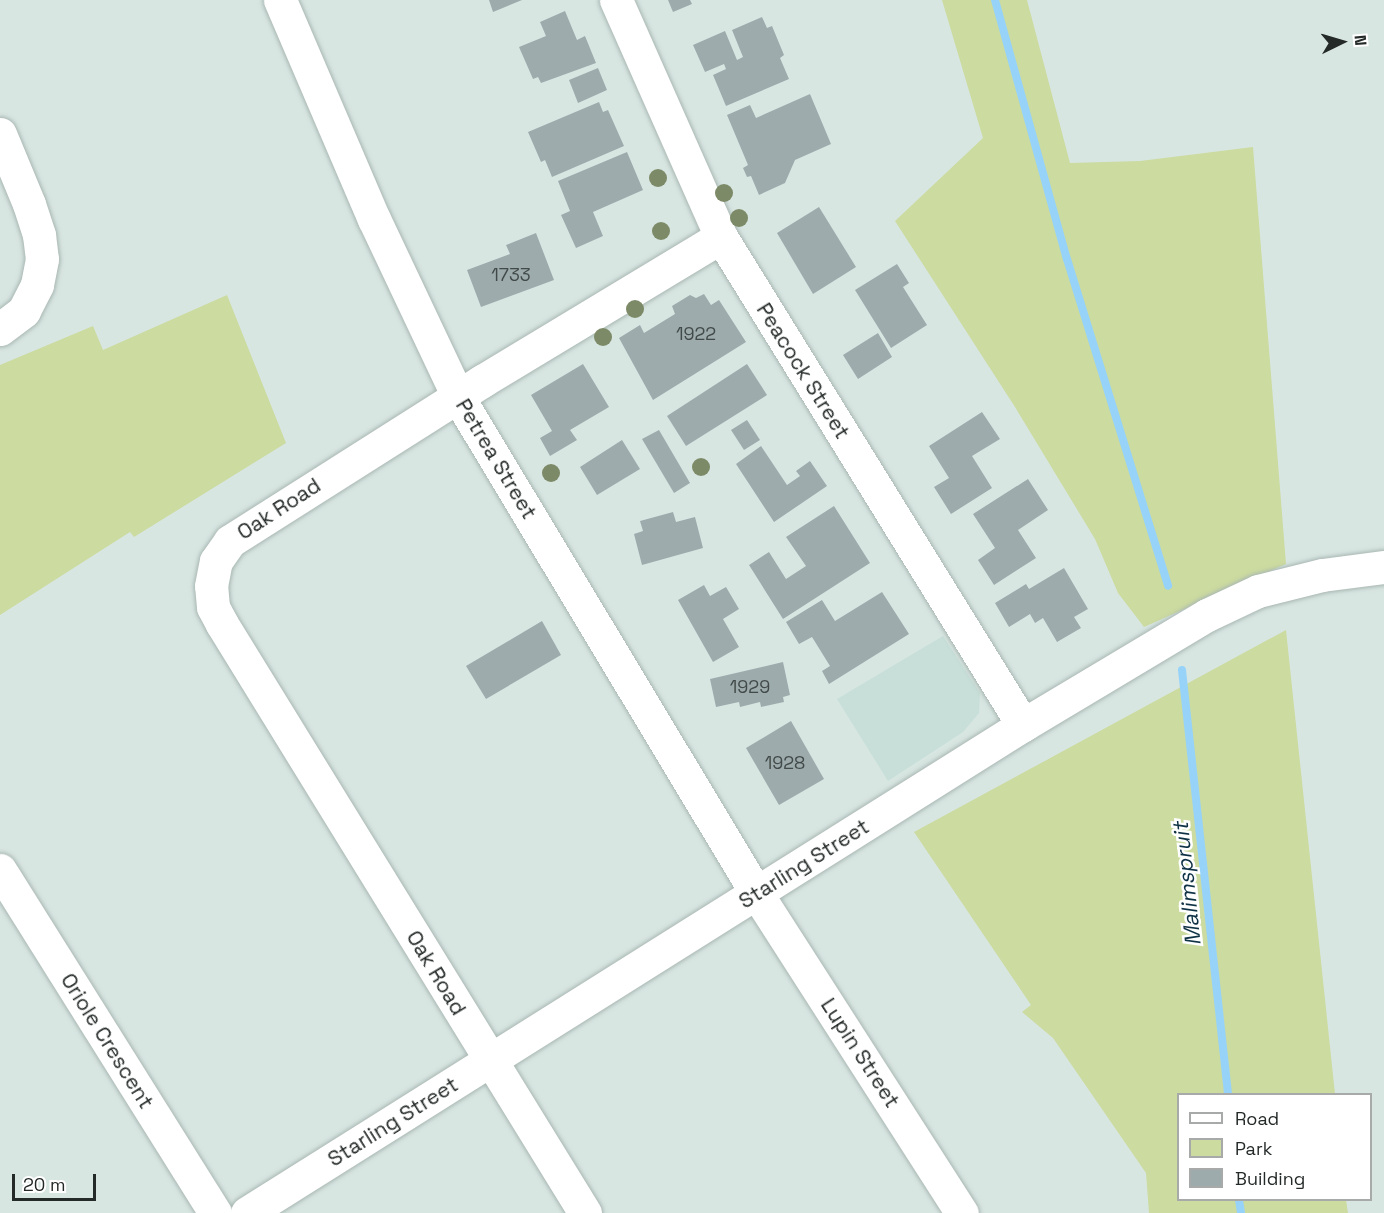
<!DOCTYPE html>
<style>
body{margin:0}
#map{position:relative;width:1384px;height:1213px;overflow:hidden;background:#d8e6e2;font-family:"Space Grotesk",sans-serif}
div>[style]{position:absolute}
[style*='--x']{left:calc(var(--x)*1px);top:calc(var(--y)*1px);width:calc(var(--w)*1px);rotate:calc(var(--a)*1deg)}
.built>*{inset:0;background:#c7dfd8}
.green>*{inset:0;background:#ccdb9f}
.stream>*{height:8px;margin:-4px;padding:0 4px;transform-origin:4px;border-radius:4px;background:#97d3f9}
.building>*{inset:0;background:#9dabad}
.roads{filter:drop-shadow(0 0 2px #a9b7b3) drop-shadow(0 0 2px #a9b7b3)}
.minor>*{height:33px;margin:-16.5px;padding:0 16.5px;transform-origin:16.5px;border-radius:16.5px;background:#fff}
.trees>*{width:18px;height:18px;margin:-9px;border-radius:50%;background:#7d8a67}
span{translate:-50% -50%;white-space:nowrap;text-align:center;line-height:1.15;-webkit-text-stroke:5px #fff;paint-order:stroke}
.number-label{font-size:18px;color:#424a49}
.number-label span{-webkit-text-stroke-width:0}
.street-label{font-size:21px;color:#242a28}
.water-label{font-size:22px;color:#0f3245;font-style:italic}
.legend{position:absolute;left:1177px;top:1093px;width:195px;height:108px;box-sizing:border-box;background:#fff;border:2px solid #a7aaa9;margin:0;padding:8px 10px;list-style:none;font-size:18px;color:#242a28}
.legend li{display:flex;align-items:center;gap:12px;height:30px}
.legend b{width:30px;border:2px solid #a7aaa9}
.north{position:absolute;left:1312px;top:12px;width:60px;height:60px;-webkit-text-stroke:4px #fff;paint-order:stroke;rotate:85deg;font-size:16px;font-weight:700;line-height:24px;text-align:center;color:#242a28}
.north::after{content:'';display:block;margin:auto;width:21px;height:27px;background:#242a28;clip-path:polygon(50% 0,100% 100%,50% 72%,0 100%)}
.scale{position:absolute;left:12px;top:1174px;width:84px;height:27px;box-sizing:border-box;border:3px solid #242a28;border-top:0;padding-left:8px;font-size:18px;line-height:21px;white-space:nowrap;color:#242a28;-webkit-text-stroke:4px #fff;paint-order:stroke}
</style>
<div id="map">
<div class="built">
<div style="clip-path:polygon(943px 636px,980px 693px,979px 713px,963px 732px,888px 781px,837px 699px)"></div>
</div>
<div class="green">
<div style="clip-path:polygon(942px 0,1027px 0,1070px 163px,1140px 161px,1253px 147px,1286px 564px,1144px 627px,1118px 593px,1095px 539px,1015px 407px,895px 221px,983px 138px)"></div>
<div style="clip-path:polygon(227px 295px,286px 443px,134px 537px,130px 532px,0 615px,0 365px,93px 326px,103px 350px)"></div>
<div style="clip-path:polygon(1286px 630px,1335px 1094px,1178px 1094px,1178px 1200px,1346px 1200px,1348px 1213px,1149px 1213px,1146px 1173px,1053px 1038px,1022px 1012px,1031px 1005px,914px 832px)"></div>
</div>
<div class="stream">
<div style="--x:995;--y:0;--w:269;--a:74.5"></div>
<div style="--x:1067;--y:259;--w:342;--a:72.8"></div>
<div style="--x:1182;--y:670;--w:426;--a:83.8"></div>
<div style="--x:1239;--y:1200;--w:13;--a:81"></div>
</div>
<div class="building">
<div style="clip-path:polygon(489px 0,522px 0,493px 12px)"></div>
<div style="clip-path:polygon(668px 0,690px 0,692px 4px,673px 12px)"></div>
<div style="clip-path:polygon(565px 11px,577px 40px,585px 36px,596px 63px,541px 83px,538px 77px,533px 79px,519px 47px,546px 36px,540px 22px)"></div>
<div style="clip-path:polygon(762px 17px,767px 28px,772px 26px,784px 55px,780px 58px,789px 79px,726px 106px,713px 75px,726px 69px,724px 64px,705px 72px,693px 45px,725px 31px,737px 60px,743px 57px,732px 30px)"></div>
<div style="clip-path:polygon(598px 68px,607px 90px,578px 103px,569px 80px)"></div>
<div style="clip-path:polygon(810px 94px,831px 144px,795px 160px,785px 183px,759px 195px,751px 176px,747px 177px,743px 168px,748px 165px,727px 115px,750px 105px,756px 118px)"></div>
<div style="clip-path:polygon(599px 102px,603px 112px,608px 110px,624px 146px,552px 177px,545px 160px,541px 162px,528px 132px)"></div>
<div style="clip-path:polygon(627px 152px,643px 190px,593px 212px,603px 236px,576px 248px,561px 215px,570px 211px,558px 181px)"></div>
<div style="clip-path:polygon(819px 207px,856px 267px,813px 294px,777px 233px)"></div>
<div style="clip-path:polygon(536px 233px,554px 280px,481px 307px,467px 270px,510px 254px,506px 245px)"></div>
<div style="clip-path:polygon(897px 264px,909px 283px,903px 287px,927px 325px,891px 348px,855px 290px)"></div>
<div style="clip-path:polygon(704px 294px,711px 305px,719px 300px,746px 342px,653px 400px,619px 338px,640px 325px,644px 333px,675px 314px,672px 306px,690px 295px,696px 298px)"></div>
<div style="clip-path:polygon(878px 333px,892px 357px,858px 379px,843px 355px)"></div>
<div style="clip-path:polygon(583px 364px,609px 407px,570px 430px,577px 440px,550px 456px,540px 438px,552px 431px,531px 395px)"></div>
<div style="clip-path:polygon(747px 364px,767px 395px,686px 446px,667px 416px)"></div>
<div style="clip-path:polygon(982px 412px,1000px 439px,972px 456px,992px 488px,951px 514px,934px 487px,949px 478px,929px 446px)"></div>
<div style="clip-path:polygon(747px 420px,760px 440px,744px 450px,731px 430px)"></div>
<div style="clip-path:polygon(659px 430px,690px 483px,674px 493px,642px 439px)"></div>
<div style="clip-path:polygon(622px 440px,640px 469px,597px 495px,580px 467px)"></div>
<div style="clip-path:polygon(761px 446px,787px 485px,800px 476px,796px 471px,810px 461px,827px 486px,774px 522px,736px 464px)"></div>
<div style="clip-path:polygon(1028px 479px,1048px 510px,1018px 530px,1036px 558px,994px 585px,978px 560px,995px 548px,973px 514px)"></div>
<div style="clip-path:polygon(834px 506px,870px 563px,783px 619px,749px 565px,769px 552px,786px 579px,806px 566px,786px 537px)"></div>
<div style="clip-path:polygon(673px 512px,676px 522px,695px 517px,703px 548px,642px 565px,634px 534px,643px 531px,640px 521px)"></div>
<div style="clip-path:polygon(1064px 568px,1088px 609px,1074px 617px,1081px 628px,1057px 642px,1043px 618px,1035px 623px,1030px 614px,1009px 627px,995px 603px,1026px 584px,1029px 589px)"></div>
<div style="clip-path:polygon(704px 585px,710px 596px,726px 587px,739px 609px,723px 619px,739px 647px,713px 662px,678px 600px)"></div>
<div style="clip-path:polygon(882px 592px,909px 634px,829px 684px,822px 671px,830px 666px,812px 637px,799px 644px,786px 622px,822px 600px,835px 621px)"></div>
<div style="clip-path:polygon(542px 621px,561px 655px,486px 699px,466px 666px)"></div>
<div style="clip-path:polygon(783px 662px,790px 695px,783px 697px,784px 702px,761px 707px,760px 702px,740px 707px,739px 702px,716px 707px,710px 679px)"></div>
<div style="clip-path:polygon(791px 721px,824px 779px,779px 805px,746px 748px)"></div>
</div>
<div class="roads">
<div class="minor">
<div style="--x:280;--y:0;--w:238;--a:66.8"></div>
<div style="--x:374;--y:219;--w:197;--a:64.7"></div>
<div style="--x:458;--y:397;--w:580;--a:58.97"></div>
<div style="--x:757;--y:894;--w:379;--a:57.3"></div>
<div style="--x:616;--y:0;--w:259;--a:66.1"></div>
<div style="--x:721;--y:237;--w:574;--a:58.25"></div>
<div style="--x:0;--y:134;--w:76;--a:67.5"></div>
<div style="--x:29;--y:204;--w:33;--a:72"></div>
<div style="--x:39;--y:235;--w:24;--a:83"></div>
<div style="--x:42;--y:259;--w:26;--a:101"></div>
<div style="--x:37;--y:285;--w:29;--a:117"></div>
<div style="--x:24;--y:311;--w:30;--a:143"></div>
<div style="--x:0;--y:870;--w:405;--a:57.9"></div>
<div style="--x:247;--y:1213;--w:917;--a:-32.16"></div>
<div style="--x:1023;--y:725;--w:214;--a:-30.9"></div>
<div style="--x:1207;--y:615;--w:56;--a:-25.2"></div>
<div style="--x:1258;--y:591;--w:66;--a:-14"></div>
<div style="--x:1322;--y:575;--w:63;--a:-7.4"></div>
<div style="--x:585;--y:1213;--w:692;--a:-121.65"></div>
<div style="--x:222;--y:624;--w:19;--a:-118"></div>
<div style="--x:213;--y:607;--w:21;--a:-95"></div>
<div style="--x:211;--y:586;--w:25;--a:-79"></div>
<div style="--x:216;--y:561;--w:24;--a:-55"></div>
<div style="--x:230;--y:541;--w:299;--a:-32.4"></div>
<div style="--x:482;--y:381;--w:279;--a:-31.1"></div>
</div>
</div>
<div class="trees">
<div style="left:658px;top:178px"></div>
<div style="left:724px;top:193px"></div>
<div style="left:739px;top:218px"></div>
<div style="left:661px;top:231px"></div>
<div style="left:635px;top:309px"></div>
<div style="left:603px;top:337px"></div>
<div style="left:701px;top:467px"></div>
<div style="left:551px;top:473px"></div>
</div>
<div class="number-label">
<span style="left:511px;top:275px">1733</span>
<span style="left:696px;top:334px">1922</span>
<span style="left:750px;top:687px">1929</span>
<span style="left:785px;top:763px">1928</span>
</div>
<div class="street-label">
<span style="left:803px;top:371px;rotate:58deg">Peacock Street</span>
<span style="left:496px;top:459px;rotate:59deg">Petrea Street</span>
<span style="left:279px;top:509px;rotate:-33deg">Oak Road</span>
<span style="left:804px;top:864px;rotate:-32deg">Starling Street</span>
<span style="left:436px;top:973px;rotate:59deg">Oak Road</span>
<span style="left:107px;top:1041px;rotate:58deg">Oriole Crescent</span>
<span style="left:860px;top:1053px;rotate:57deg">Lupin Street</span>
<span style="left:393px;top:1122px;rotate:-32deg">Starling Street</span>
</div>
<div class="water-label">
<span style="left:1187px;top:884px;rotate:-96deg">Malimspruit</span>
</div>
<ul class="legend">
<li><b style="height:8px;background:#fff"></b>Road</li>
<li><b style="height:16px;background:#ccdb9f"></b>Park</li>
<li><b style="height:16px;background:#9dabad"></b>Building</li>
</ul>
<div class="north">N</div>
<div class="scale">20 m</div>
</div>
